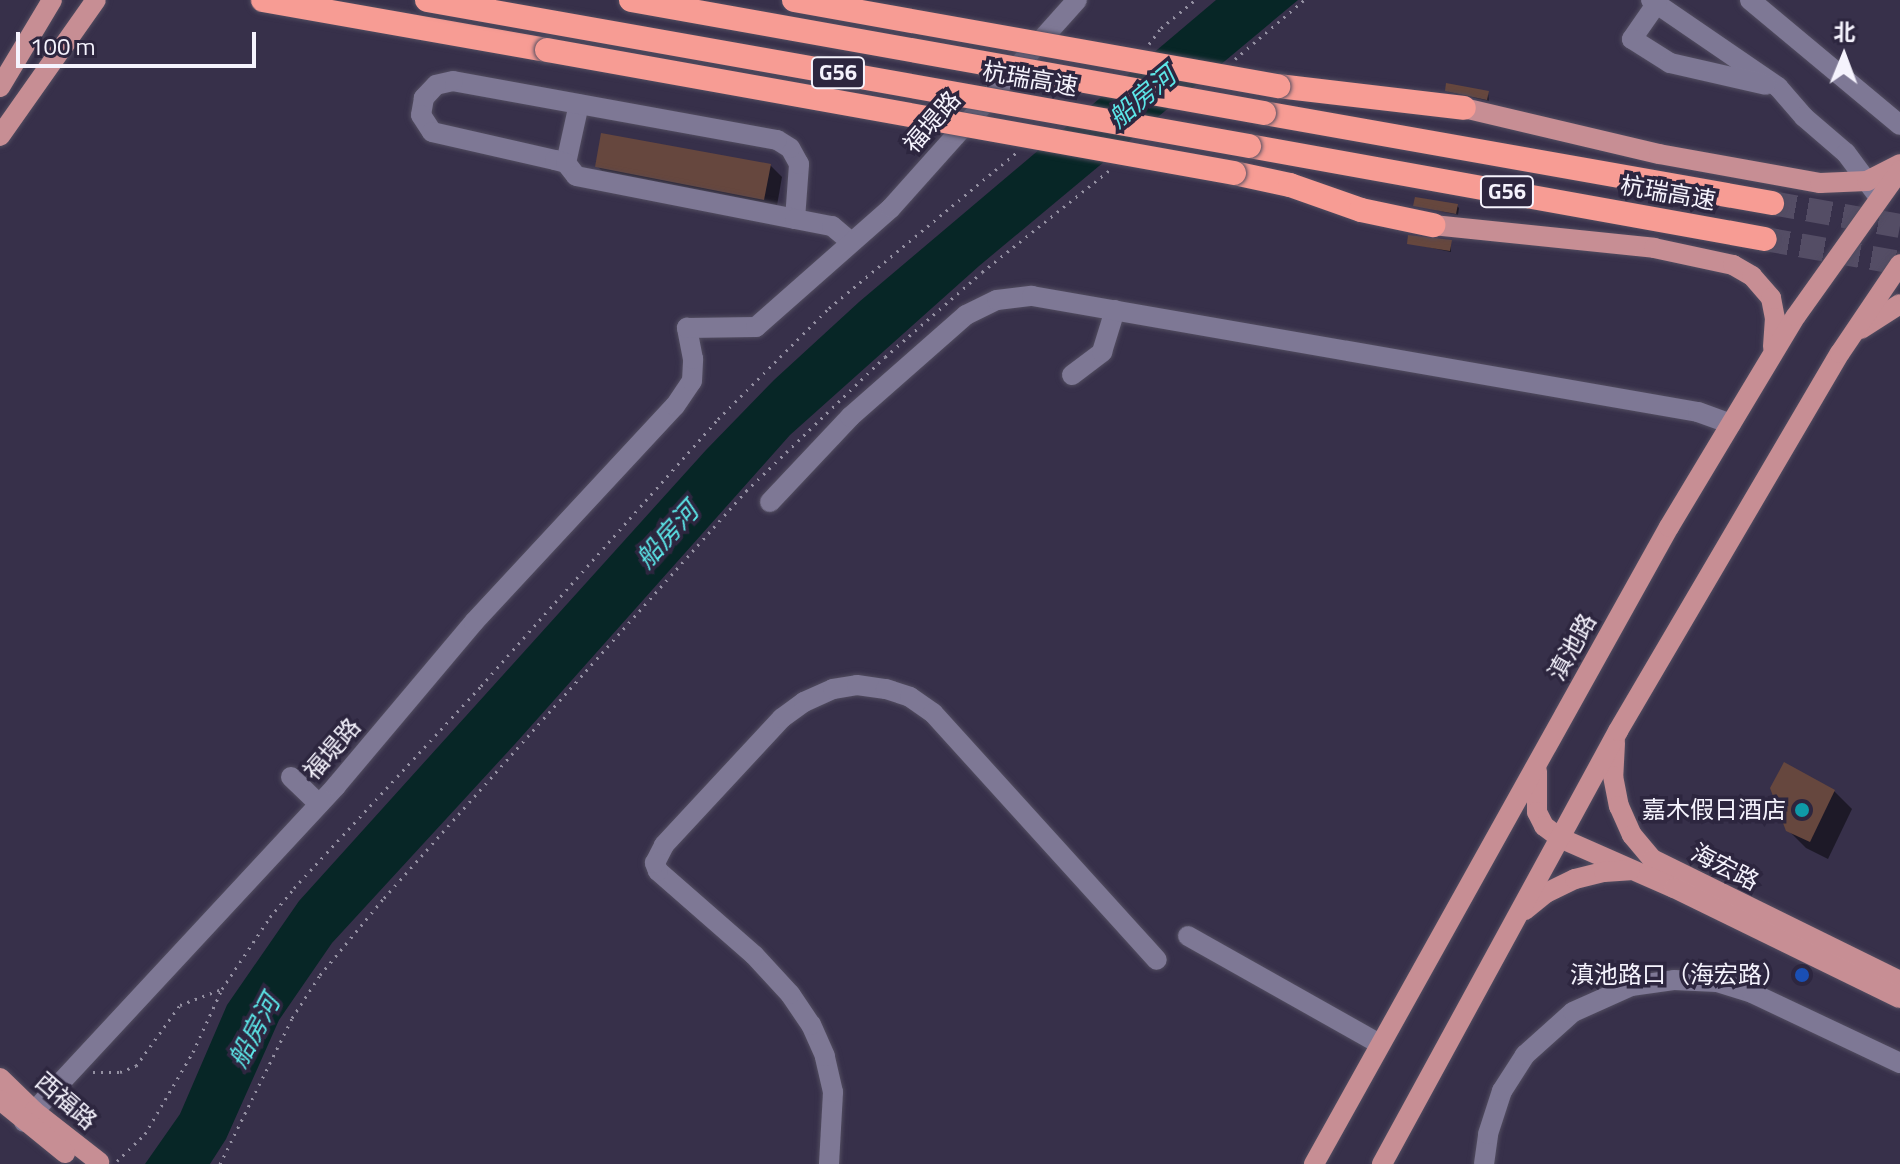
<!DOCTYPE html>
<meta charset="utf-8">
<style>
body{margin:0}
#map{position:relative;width:1900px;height:1164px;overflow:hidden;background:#37304a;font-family:"Titillium Web","Noto Sans SC",sans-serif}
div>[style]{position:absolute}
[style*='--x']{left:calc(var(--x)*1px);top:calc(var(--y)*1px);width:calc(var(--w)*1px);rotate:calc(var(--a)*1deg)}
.water>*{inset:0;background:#072626}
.shadow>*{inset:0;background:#0007}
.building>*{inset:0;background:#66473e}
.highway-tunnel>*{height:24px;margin-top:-12px;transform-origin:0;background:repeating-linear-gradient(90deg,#544d65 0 24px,transparent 0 36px)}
.path>*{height:3px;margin-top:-1.5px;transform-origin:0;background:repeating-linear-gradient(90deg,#9490a2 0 2px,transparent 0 8px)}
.roads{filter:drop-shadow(0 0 2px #524d60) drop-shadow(0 0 2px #524d60)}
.minor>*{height:20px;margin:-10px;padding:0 10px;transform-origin:10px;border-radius:10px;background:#7e7895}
.major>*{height:20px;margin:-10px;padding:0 10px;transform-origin:10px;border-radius:10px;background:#c78e94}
.highway>*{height:24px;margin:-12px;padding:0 12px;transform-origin:12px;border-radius:12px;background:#f79c94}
.bridges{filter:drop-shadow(0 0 2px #524d60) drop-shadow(0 0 2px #524d60)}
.highway-bridge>*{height:24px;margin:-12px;padding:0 12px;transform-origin:12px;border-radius:12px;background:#f79c94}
.dots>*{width:22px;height:22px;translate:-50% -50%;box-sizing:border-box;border:4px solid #2d263f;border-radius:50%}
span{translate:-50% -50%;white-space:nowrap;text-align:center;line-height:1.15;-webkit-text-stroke:7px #2d263f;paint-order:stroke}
.shield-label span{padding:2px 6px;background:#2d263f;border:2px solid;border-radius:6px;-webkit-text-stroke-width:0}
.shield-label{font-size:22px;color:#f5f3fd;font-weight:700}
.street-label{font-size:24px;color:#f5f3fd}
.poi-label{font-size:24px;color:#f5f3fd}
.right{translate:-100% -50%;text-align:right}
.water-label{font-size:26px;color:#5ce6e8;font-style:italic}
.north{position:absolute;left:1804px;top:16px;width:80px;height:80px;-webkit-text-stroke:6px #2d263f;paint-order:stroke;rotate:1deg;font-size:22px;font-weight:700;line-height:32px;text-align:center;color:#f5f3fd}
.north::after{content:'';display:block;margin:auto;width:28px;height:36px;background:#f5f3fd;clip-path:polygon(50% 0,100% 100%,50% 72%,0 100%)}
.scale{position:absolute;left:16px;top:32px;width:240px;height:36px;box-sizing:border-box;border:4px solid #f5f3fd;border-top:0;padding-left:10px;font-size:24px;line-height:28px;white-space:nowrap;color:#f5f3fd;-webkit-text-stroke:6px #2d263f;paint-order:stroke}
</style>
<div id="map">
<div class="water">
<div style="clip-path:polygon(1216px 0,1298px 0,979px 266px,790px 435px,515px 744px,332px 943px,279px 1020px,226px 1139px,210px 1164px,145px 1164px,180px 1114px,227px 1005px,299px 901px,706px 450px,774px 380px,859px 302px)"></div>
</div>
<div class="shadow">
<div style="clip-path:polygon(1447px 90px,1488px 93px,1489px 101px,1449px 92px)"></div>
<div style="clip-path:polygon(770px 165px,782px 177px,776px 211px,609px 178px,597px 166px)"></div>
<div style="clip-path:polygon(1415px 205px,1457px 206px,1459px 208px,1458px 215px)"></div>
<div style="clip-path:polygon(1451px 242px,1451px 252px,1409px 243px)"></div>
<div style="clip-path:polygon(1834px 791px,1852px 809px,1828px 859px,1806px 848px,1788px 830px)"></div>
</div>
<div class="building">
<div style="clip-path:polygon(1446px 83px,1489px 91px,1487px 100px,1445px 91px)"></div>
<div style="clip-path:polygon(601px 133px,771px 164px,764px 200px,595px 167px)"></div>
<div style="clip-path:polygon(1415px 197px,1458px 204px,1456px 214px,1413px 206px)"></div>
<div style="clip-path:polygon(1408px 235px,1452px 240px,1450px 251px,1407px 244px)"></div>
<div style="clip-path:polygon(1784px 762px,1835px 790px,1810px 842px,1786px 831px,1770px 788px)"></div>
</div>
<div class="highway-tunnel">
<div style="--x:1772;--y:203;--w:130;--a:10.2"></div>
<div style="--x:1765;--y:239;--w:137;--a:10.1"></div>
</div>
<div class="path">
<div style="--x:1149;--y:44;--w:20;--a:-53"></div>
<div style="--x:1161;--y:28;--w:44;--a:-39.5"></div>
<div style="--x:1235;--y:59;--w:91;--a:-40.5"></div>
<div style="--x:93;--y:1072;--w:27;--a:0"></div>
<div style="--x:120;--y:1072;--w:17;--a:-21"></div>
<div style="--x:136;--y:1066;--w:75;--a:-54.2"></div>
<div style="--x:180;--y:1005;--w:45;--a:-20.9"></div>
<div style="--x:117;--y:1161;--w:39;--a:-44"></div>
<div style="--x:145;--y:1134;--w:95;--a:-59.7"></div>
<div style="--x:193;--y:1052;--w:69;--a:-65.3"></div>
<div style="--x:222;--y:989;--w:87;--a:-56.3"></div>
<div style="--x:270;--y:917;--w:38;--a:-50"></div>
<div style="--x:294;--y:888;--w:275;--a:-47.2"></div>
<div style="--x:481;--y:686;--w:357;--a:-48.4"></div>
<div style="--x:718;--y:419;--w:157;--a:-45"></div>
<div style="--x:829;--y:308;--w:243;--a:-39.7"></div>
<div style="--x:220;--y:1164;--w:163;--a:-63.7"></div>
<div style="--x:292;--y:1018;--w:51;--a:-56.9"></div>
<div style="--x:320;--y:975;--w:100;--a:-50.3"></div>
<div style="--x:384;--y:898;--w:545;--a:-48.35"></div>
<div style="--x:746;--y:491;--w:193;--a:-44"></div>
<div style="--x:885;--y:357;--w:129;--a:-41.2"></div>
<div style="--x:982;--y:272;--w:164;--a:-38.6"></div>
</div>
<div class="roads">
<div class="minor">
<div style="--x:1651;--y:0;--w:154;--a:34.4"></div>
<div style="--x:1778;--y:87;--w:40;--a:49"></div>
<div style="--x:1804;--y:117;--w:55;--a:40.6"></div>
<div style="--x:1846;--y:153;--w:49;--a:53.4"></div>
<div style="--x:1750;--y:0;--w:195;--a:39.8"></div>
<div style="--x:1657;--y:3;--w:44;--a:124.8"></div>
<div style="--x:1632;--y:39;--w:45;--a:32.3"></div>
<div style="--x:1670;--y:63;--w:98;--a:12.9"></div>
<div style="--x:566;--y:163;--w:60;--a:-77.6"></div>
<div style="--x:795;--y:219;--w:55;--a:-85.8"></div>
<div style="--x:799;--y:164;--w:18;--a:-119"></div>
<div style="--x:790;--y:148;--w:15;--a:-148"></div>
<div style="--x:777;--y:140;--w:329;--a:-169.7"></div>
<div style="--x:453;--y:81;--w:17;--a:167"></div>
<div style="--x:436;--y:85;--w:18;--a:133"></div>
<div style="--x:424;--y:98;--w:17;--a:100"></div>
<div style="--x:421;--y:115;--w:20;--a:57"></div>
<div style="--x:432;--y:132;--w:126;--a:12.8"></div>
<div style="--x:555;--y:160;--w:11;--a:15"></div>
<div style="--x:566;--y:163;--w:16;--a:52"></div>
<div style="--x:576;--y:176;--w:223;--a:11.1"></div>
<div style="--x:795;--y:219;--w:38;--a:11"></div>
<div style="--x:832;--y:226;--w:25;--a:40"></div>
<div style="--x:1072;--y:375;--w:38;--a:-37"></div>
<div style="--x:1102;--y:352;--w:44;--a:-72.8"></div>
<div style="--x:770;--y:502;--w:117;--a:-46.7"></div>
<div style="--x:850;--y:417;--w:154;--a:-41.3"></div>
<div style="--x:966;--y:315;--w:34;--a:-26"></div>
<div style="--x:997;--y:300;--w:35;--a:-7"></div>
<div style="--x:1032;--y:296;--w:676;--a:9.88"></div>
<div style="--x:1698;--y:412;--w:35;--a:20"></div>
<div style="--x:291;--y:777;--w:39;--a:44"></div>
<div style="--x:1188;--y:936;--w:220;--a:29.4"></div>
<div style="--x:24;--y:1122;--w:459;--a:-47.1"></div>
<div style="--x:336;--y:786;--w:214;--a:-49.9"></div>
<div style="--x:474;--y:622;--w:295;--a:-47.1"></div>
<div style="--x:675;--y:406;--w:30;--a:-56"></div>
<div style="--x:692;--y:381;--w:22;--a:-87"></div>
<div style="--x:693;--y:359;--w:32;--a:-101"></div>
<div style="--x:687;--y:328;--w:69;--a:-0.8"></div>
<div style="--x:756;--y:327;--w:180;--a:-41.4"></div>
<div style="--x:891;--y:208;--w:279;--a:-48.2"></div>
<div style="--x:829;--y:1164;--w:72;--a:-86.8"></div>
<div style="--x:833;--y:1092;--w:37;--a:-103"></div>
<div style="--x:825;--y:1056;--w:34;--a:-114"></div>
<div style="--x:811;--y:1025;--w:37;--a:-124"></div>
<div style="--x:790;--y:994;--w:53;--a:-132.7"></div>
<div style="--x:754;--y:955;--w:128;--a:-138.8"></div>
<div style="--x:658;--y:871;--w:9;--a:-111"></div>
<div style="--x:655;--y:863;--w:20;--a:-63"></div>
<div style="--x:664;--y:845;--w:173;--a:-47.1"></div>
<div style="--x:782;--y:718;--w:27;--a:-36"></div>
<div style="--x:804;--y:702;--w:32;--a:-24"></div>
<div style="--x:833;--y:689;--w:24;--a:-9"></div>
<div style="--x:857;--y:685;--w:29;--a:8"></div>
<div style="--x:886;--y:689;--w:25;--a:18"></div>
<div style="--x:910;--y:697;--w:28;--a:35"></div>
<div style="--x:933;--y:713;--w:333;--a:47.8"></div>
<div style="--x:1484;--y:1164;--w:30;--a:-82"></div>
<div style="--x:1488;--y:1134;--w:45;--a:-72"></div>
<div style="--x:1502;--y:1091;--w:43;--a:-57.4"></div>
<div style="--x:1525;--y:1055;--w:64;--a:-41.9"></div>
<div style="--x:1573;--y:1012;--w:64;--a:-24.1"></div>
<div style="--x:1631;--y:986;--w:43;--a:-7.9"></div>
<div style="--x:1674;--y:980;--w:43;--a:2.7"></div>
<div style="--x:1717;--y:982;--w:37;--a:17"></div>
<div style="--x:1752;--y:993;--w:164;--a:25.3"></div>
</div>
<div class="major">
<div style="--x:0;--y:87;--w:101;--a:-59.1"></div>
<div style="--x:1464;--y:108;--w:200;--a:13.3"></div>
<div style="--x:1659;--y:154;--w:164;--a:10.2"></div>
<div style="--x:1820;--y:183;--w:47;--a:-2.4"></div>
<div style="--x:1867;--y:181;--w:37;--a:-27"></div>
<div style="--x:0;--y:136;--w:166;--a:-54.8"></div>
<div style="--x:1433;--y:225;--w:222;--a:5.9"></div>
<div style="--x:1654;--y:248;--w:81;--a:12.1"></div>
<div style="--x:1733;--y:265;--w:22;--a:30"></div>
<div style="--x:1752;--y:276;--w:29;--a:49"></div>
<div style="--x:1771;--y:298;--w:20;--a:79"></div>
<div style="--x:1775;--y:318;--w:29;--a:94"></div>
<div style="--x:1861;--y:329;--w:46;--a:-32.7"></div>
<div style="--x:1615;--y:743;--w:33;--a:93"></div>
<div style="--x:1613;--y:776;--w:31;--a:79"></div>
<div style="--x:1619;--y:806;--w:32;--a:66"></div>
<div style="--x:1632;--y:835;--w:31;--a:50"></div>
<div style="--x:1652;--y:859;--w:276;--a:26.2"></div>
<div style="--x:1537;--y:771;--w:41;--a:90"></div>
<div style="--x:1537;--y:812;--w:16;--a:63"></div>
<div style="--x:1544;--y:826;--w:20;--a:37"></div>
<div style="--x:1560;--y:838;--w:124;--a:23.7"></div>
<div style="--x:1674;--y:888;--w:251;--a:26"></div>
<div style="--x:1525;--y:910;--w:27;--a:-39"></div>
<div style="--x:1546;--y:893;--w:32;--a:-26"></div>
<div style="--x:1575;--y:879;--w:30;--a:-14"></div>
<div style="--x:1604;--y:872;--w:26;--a:-4"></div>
<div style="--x:0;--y:1078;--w:47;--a:44.1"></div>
<div style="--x:34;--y:1111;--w:83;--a:38.1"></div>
<div style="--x:0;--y:1100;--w:84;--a:39.2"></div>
<div style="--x:1314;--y:1164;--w:729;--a:-60.87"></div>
<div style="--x:1669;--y:527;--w:246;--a:-59"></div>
<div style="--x:1796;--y:316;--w:179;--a:-54.5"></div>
<div style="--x:1382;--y:1164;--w:493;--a:-61.4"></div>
<div style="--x:1618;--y:731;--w:438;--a:-59.6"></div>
<div style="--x:1840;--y:353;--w:107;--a:-56"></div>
</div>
<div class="highway">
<div style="--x:263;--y:0;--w:288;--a:10"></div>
<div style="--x:1278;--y:86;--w:187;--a:6.7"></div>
<div style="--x:1264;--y:113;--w:516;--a:10.05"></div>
<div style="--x:1249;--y:146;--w:524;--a:10.22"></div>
<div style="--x:1234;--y:173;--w:57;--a:12.1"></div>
<div style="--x:1290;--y:185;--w:75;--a:19.4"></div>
<div style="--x:1361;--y:210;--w:74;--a:11.8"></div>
</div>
</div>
<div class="bridges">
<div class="highway-bridge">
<div style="--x:427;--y:0;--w:835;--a:10.07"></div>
<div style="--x:631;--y:0;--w:643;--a:10.12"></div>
<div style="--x:794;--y:0;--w:492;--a:10.1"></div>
<div style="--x:547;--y:50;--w:698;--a:10.15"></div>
</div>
</div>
<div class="dots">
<div style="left:1802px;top:810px;background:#0f9aa8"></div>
<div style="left:1802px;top:975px;background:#1a4fb4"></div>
</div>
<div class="shield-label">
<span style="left:838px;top:73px">G56</span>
<span style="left:1507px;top:192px">G56</span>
</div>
<div class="street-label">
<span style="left:1030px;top:79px;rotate:10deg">杭瑞高速</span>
<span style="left:932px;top:122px;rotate:-49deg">福堤路</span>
<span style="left:1668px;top:193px;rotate:10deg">杭瑞高速</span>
<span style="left:1572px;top:647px;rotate:-61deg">滇池路</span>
<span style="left:332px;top:749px;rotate:-49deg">福堤路</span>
<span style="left:1725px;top:867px;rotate:27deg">海宏路</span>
<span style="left:66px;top:1101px;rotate:41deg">西福路</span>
</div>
<div class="poi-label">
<span class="right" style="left:1786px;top:810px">嘉木假日酒店</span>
<span class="right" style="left:1786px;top:975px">滇池路口（海宏路）</span>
</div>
<div class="water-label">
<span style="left:1142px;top:97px;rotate:-40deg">船房河</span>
<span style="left:667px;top:535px;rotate:-48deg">船房河</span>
<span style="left:254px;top:1031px;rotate:-62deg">船房河</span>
</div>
<div class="north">北</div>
<div class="scale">100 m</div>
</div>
